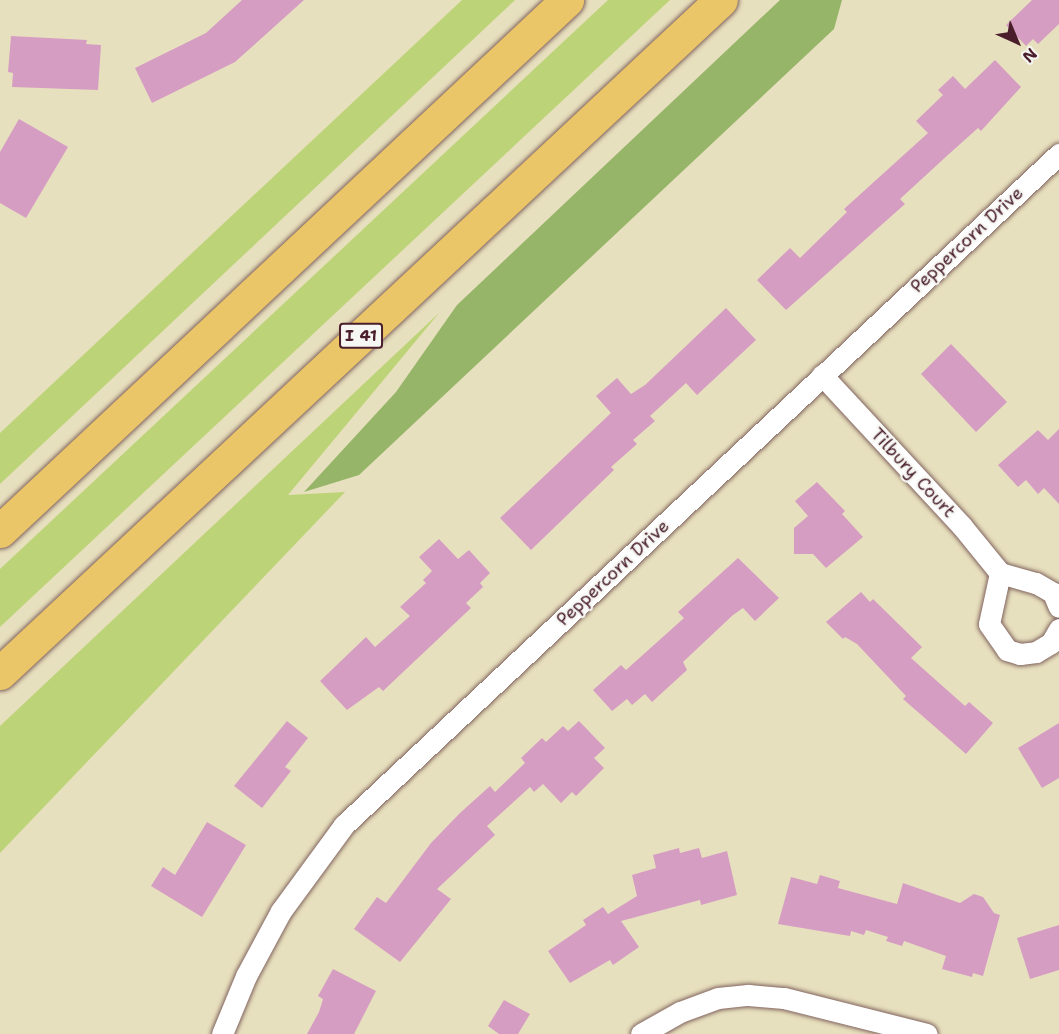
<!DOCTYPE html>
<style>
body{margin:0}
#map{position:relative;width:1059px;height:1034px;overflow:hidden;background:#e7e0be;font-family:"Shantell Sans",sans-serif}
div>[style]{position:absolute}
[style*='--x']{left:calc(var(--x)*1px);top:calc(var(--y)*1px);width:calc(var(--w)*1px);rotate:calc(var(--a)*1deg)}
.green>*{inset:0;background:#bdd377}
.forest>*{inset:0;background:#96b568}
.building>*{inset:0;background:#d69dc3}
.roads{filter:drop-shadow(0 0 2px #81635e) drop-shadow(0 0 2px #81635e)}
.minor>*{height:21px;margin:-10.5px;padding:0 10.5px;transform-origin:10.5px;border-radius:10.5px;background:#fff}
.motorway>*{height:33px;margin:-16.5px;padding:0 16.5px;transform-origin:16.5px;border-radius:16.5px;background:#ebc669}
span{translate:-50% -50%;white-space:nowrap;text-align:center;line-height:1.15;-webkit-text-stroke:4.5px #f6f6f2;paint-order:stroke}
.shield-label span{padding:2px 4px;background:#f6f6f2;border:2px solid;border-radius:4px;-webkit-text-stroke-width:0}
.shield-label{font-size:16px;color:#4a1f2b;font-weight:700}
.street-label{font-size:18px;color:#4a1f2b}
.north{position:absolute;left:987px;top:12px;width:60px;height:60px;-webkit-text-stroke:4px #f6f6f2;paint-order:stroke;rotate:136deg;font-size:16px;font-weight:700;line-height:24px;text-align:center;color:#4a1f2b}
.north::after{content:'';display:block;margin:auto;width:21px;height:27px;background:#4a1f2b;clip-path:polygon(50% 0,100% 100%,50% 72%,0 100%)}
</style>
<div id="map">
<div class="green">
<div style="clip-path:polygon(462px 0,515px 0,0 484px,0 433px)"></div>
<div style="clip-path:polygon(608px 0,670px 0,0 627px,0 569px)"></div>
<div style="clip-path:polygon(439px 313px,288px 495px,345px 492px,0 853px,0 726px)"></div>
</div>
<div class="forest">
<div style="clip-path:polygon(780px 0,842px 0,834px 29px,359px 475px,304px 492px,396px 392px,457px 305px)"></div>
</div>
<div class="building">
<div style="clip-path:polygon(242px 0,304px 0,235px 62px,152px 103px,135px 68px,206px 33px)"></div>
<div style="clip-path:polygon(1032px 0,1059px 0,1059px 24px,1038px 44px,1033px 39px,1026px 46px,1006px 25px)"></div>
<div style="clip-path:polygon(11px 36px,87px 40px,86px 44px,101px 45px,98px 90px,12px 87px,13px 73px,8px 72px)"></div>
<div style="clip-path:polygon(995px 60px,1021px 87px,981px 131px,978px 128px,949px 154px,900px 199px,905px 204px,786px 310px,757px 280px,790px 248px,800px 258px,847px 212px,844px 209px,928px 133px,916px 121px,943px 95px,938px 90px,953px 76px,965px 89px)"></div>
<div style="clip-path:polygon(19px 119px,68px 147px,26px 218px,0 203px,0 152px)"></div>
<div style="clip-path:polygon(726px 308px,756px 340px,697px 395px,686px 383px,650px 416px,655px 421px,633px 440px,637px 444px,611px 467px,614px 470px,531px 550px,500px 518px,611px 413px,596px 396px,617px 378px,631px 394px,645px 385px)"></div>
<div style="clip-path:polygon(951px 344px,1007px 402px,976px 432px,921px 374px)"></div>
<div style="clip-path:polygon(1059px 429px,1059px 504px,1044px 488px,1038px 494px,1026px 480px,1018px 487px,998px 465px,1038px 430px,1048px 440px)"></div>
<div style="clip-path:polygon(817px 482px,845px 511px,842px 514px,863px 537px,826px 568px,813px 554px,794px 554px,794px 528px,808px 516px,795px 501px)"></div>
<div style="clip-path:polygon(439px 539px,458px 559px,469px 550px,490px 573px,480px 583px,483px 587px,466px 603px,471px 608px,383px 691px,379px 687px,347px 710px,320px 681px,366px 637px,375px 647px,410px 616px,400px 607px,426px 583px,423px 580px,432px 571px,419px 557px)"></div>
<div style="clip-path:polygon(738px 558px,779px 598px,755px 621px,743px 608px,733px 615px,683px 662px,687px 670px,652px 702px,645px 694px,632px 705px,627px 699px,612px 711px,593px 690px,621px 665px,626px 670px,684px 618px,678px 612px)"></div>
<div style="clip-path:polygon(861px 592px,870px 602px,873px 599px,922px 647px,911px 658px,965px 706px,969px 702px,993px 723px,966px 754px,903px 699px,906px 696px,857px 644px,845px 637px,843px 639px,826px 622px)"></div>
<div style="clip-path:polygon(287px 721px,308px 738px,285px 767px,291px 771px,262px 808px,234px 786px)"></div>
<div style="clip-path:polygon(579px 721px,605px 748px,594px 758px,604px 768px,576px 796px,572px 792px,561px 803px,543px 784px,534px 792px,530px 787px,487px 826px,495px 835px,437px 889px,451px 899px,400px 962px,354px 929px,377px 897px,386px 903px,431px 843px,460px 813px,490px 786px,495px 792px,525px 763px,521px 758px,542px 738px,546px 742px,563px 726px,568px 731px)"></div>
<div style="clip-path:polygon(1059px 723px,1059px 778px,1042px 788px,1018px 748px)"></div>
<div style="clip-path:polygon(207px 822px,246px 845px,202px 917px,151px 886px,163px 867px,175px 875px)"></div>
<div style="clip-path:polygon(679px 848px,680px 853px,699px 848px,702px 858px,727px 851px,737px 895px,701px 905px,700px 900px,621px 921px,639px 947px,613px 965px,610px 960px,570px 983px,548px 951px,586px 925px,583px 920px,603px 907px,608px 914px,637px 896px,632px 875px,656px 868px,653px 855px)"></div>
<div style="clip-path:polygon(820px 875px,840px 881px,838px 888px,897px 904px,903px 883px,960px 903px,974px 894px,983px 897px,994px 913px,1000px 915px,983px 976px,973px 973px,972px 977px,942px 969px,946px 956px,904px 941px,902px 946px,886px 941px,888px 937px,866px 930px,864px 935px,851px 931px,850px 936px,778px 924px,791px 877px,817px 884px)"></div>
<div style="clip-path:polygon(1059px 925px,1059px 970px,1030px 979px,1017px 938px)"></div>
<div style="clip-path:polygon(333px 969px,376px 991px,354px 1034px,307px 1034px,319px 1012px,323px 999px,318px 996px)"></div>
<div style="clip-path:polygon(504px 1000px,530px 1014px,518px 1034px,499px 1034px,488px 1026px)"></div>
</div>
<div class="roads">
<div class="minor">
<div style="--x:822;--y:375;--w:205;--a:47.2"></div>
<div style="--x:961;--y:525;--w:62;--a:50.9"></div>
<div style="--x:1000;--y:573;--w:37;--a:16"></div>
<div style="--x:1036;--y:583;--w:20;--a:30"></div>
<div style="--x:1053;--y:593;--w:15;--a:67"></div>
<div style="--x:1000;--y:573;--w:52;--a:102.2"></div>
<div style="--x:989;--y:624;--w:32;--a:55"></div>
<div style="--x:1007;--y:650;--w:14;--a:17"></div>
<div style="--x:1020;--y:654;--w:16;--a:-7"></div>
<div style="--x:1036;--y:652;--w:17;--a:-31"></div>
<div style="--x:1051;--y:643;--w:16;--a:-60"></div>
<div style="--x:222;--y:1034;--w:63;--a:-67.5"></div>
<div style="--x:246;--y:976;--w:74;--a:-61.7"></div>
<div style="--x:281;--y:911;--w:107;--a:-53.8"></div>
<div style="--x:344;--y:825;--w:981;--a:-43.18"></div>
<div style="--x:641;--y:1034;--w:45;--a:-29.4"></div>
<div style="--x:680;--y:1012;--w:40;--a:-20.2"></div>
<div style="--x:718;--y:998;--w:30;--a:-6"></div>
<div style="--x:748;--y:995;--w:36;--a:5"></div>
<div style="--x:784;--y:998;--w:147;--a:14.1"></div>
</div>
<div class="motorway">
<div style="--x:0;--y:531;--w:777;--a:-43.12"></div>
<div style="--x:0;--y:673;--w:986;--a:-43.03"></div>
</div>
</div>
<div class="shield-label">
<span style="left:361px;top:336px">I 41</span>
</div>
<div class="street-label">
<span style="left:967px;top:240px;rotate:-43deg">Peppercorn Drive</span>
<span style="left:913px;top:473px;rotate:47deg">Tilbury Court</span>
<span style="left:613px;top:573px;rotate:-43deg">Peppercorn Drive</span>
</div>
<div class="north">N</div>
</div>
